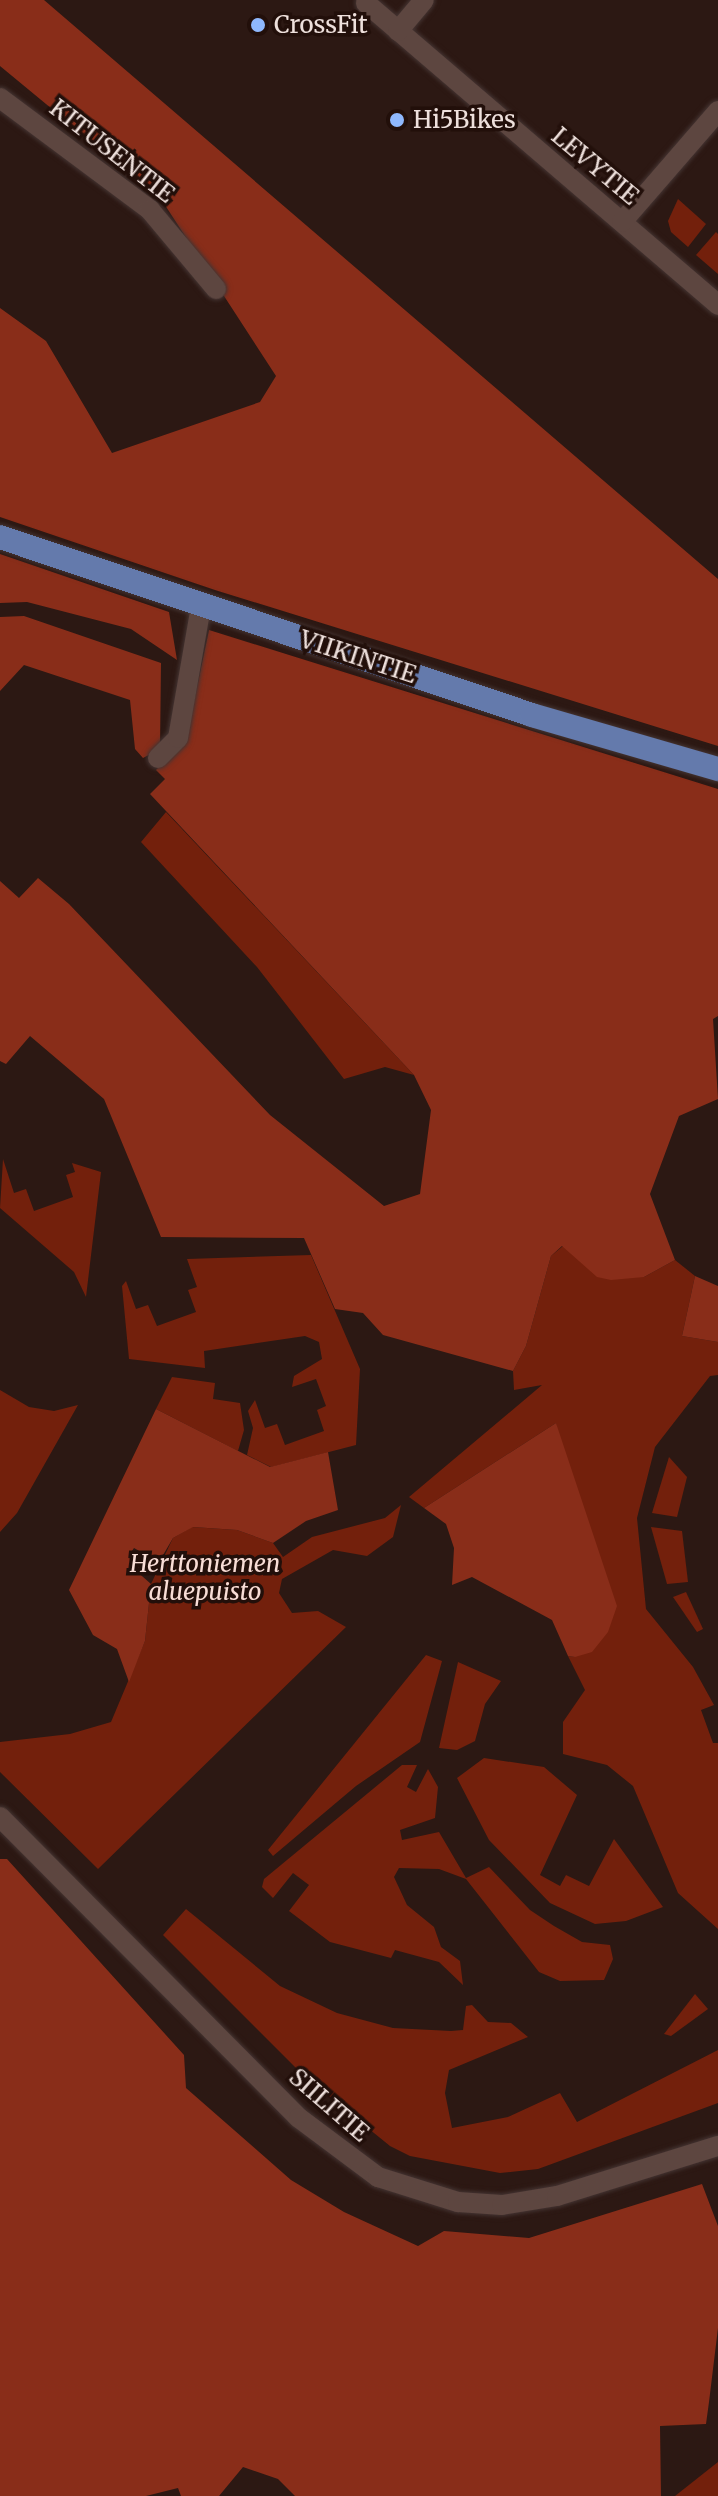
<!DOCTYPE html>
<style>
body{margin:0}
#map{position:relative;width:718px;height:2496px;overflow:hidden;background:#2c1813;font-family:Merriweather,serif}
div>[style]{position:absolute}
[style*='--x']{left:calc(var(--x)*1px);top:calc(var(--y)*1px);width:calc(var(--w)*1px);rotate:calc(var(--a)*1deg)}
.green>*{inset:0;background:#73200c}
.forest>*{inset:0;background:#892d19}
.roads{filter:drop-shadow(0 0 2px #443432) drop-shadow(0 0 2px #443432)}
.minor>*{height:20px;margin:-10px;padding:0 10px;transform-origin:10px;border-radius:10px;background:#5d4640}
.major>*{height:24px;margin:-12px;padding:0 12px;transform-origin:12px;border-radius:12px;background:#647aac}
.dots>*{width:22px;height:22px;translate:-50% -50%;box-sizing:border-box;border:4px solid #220f0a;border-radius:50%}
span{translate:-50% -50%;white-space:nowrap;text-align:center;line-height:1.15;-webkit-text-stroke:7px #220f0a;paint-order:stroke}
.poi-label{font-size:24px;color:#eee0dc}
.left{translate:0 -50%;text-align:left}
.street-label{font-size:24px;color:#eee0dc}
.park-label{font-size:24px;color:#f8ddd6;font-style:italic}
</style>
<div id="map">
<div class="green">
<div style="clip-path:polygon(678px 199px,706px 224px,688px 247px,671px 232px,668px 221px)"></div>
<div style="clip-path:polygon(716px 232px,718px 234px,718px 274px,696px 255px)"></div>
<div style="clip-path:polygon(166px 812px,414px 1075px,385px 1067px,344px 1079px,257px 967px,141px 842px)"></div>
<div style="clip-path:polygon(3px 1159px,14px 1193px,26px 1189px,34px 1211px,73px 1197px,66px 1175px,75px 1172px,72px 1163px,101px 1172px,86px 1297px,74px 1272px,0 1208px)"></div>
<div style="clip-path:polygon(563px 1246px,644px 1277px,675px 1260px,695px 1276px,682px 1336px,718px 1342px,718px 1375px,710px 1376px,655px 1447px,637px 1518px,646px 1609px,693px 1667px,714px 1705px,701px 1710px,713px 1743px,718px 1743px,718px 1929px,678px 1893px,633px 1786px,607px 1765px,563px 1754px,563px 1722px,585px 1690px,568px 1656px,575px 1657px,556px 1423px,424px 1508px,409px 1497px,542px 1385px,514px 1390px,513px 1371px,526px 1346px,551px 1256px)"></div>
<div style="clip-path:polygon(311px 1255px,360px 1369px,356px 1445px,271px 1467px,247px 1455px,253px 1428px,248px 1411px,255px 1400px,265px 1428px,277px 1424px,285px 1445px,324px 1431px,317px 1410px,326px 1406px,316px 1379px,292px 1387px,294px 1376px,322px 1359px,319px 1342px,305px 1336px,204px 1351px,205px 1368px,129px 1359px,122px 1286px,126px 1281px,136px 1309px,148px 1305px,157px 1326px,196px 1312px,188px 1290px,197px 1287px,187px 1259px)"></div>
<div style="clip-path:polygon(172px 1377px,215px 1383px,213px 1399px,240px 1403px,244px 1430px,238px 1451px,156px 1409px)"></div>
<div style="clip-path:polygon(0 1390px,29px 1407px,54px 1411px,78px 1405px,17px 1513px,0 1532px)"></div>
<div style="clip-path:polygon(669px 1457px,687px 1477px,677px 1517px,652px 1513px)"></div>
<div style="clip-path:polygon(401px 1505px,393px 1537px,367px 1556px,333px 1550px,282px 1579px,279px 1593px,292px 1613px,318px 1611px,346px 1627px,98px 1869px,0 1772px,0 1742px,70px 1734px,111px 1722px,145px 1641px,151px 1584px,173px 1538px,192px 1527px,237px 1530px,273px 1543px,283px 1557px,312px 1537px,385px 1518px)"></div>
<div style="clip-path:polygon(651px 1527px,682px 1531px,688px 1582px,667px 1584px)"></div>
<div style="clip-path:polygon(686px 1592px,703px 1629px,697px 1632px,673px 1597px)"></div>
<div style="clip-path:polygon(426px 1655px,442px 1661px,420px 1742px,356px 1786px,273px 1856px,268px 1850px)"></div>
<div style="clip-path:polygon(458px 1662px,501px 1681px,485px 1704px,475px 1741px,457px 1750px,439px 1748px)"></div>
<div style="clip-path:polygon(484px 1758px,544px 1767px,577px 1795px,540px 1875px,560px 1886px,566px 1875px,589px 1886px,614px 1839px,663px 1907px,626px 1921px,595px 1924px,550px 1903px,489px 1840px,457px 1778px)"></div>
<div style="clip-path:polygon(402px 1765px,417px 1765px,407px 1787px,416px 1792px,428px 1769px,438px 1787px,435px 1818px,400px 1830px,402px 1840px,439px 1832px,466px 1878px,489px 1867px,530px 1910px,554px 1926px,582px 1942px,610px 1945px,613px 1959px,604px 1980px,560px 1981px,539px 1972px,466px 1879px,439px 1869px,399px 1868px,394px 1877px,407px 1905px,434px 1927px,441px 1947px,460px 1961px,463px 1985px,439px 1962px,395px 1950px,391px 1958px,330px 1942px,289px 1911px,309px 1885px,293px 1873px,273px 1898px,262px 1887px,264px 1879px)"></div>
<div style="clip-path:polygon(186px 1909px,280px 1986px,337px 2013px,393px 2028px,451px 2031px,463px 2030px,466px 2006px,472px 2005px,488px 2022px,511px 2023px,528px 2037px,449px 2070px,445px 2093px,452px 2128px,508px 2117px,560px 2093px,577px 2122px,718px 2050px,718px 2103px,538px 2169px,500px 2173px,410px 2156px,390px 2146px,305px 2077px,163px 1935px)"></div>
<div style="clip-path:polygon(695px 1994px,708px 2009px,671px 2036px,664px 2034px)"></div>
<div style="clip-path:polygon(718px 2462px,718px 2496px,675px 2496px)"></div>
</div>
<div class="forest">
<div style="clip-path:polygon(0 0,44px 0,718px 579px,718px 746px,215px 590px,0 517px,0 308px,46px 341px,112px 453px,260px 402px,276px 376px,161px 199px,0 66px)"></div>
<div style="clip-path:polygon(0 554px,169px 612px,177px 660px,131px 629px,27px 602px,0 603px)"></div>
<div style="clip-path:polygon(24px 616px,161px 663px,160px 749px,143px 758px,135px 749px,130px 700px,24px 665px,0 691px,0 617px)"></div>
<div style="clip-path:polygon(209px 630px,718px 789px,718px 1016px,713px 1019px,718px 1099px,679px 1116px,650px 1194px,675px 1260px,644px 1277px,611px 1280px,597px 1277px,562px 1246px,551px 1256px,526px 1346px,513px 1371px,383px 1335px,363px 1313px,335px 1309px,304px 1238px,161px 1237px,104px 1099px,30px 1036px,6px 1064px,0 1061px,0 881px,19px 898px,38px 878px,69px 904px,270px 1115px,384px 1206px,420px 1194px,431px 1110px,414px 1075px,150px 794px,165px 779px,156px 770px,186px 740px)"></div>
<div style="clip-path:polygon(695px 1276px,718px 1286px,718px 1342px,682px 1336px)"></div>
<div style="clip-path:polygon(156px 1409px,270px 1467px,328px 1452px,338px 1510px,306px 1521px,273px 1543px,237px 1530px,193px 1527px,173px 1538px,159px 1562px,134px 1548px,130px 1554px,134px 1569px,151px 1584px,145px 1641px,129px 1682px,117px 1649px,93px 1635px,69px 1590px)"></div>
<div style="clip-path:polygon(556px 1423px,617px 1606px,608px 1632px,592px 1652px,575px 1657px,568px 1656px,552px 1620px,472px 1577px,452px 1585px,454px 1548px,446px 1524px,424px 1508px)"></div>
<div style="clip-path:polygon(0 1859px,7px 1859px,184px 2055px,186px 2088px,291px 2180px,344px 2212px,418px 2246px,444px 2231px,529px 2238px,702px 2184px,718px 2226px,718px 2328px,709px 2402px,706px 2424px,660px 2426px,661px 2496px,295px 2496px,278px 2479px,243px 2467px,219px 2496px,181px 2496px,178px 2488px,146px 2496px,0 2496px)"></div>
</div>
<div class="roads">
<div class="minor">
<div style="--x:366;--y:3;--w:464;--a:40.6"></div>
<div style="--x:398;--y:31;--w:40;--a:-50"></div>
<div style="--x:0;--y:98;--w:187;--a:36.7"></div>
<div style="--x:150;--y:210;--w:103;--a:50.1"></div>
<div style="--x:622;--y:222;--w:147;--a:-49.1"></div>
<div style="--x:158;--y:758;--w:28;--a:-45"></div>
<div style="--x:178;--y:738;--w:134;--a:-80.1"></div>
<div style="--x:0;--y:1817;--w:424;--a:45.2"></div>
<div style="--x:299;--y:2118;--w:99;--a:36.8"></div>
<div style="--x:378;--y:2177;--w:84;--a:17.4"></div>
<div style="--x:458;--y:2202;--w:44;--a:3.9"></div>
<div style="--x:502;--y:2205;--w:56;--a:-9.3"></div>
<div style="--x:557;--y:2196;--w:169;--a:-17.3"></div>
</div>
<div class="major">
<div style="--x:0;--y:537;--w:561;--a:18.5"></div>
<div style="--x:532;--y:715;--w:194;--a:16.2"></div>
</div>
</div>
<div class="dots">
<div style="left:258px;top:25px;background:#8fb8fd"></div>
<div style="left:397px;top:120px;background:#8fb8fd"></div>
</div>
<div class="poi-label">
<span class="left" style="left:274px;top:25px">CrossFit</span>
<span class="left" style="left:413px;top:120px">Hi5Bikes</span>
</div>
<div class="street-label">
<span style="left:112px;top:151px;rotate:38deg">KITUSENTIE</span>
<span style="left:595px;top:166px;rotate:40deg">LEVYTIE</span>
<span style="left:358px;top:657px;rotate:18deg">VIIKINTIE</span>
<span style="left:329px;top:2105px;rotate:41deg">SIILITIE</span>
</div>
<div class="park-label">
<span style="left:205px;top:1578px">Herttoniemen<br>aluepuisto</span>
</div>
</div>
